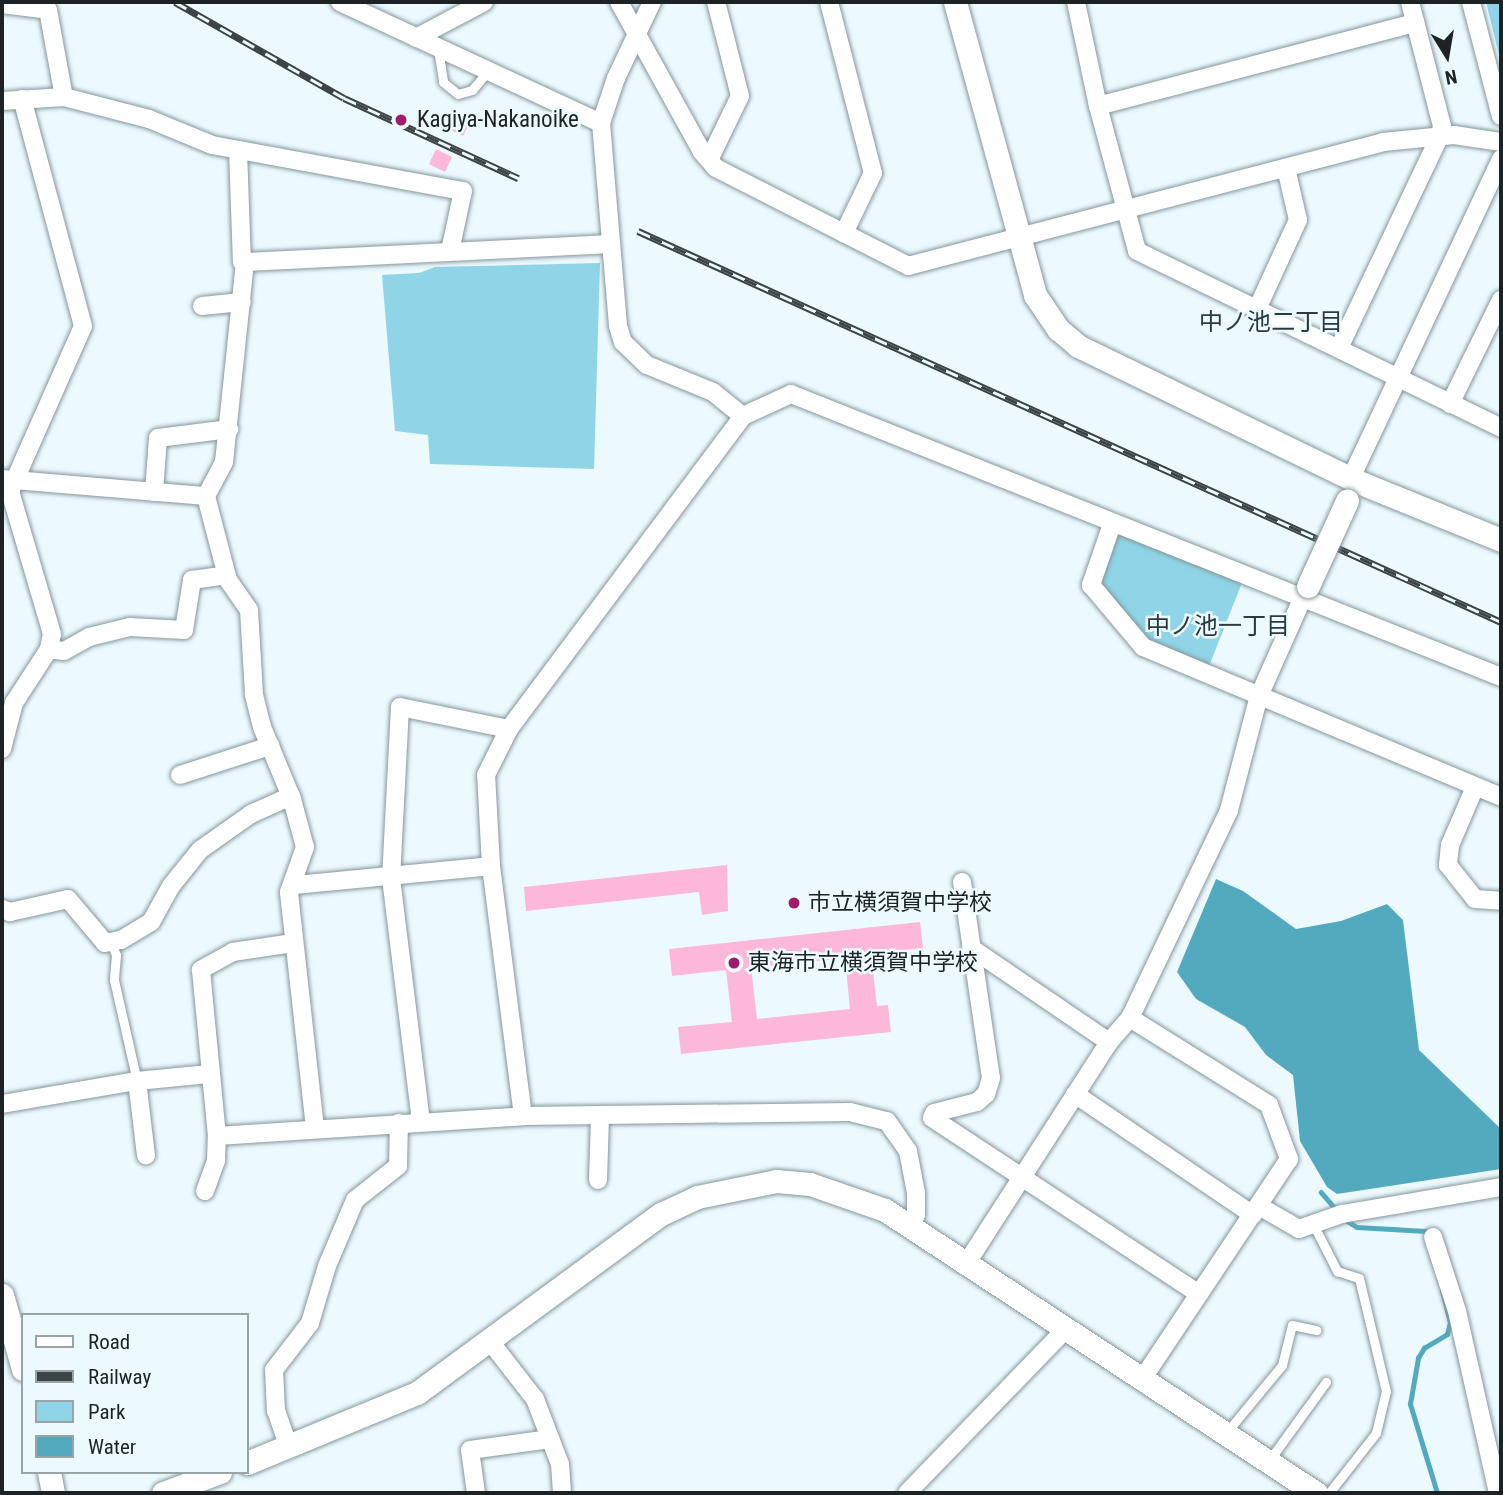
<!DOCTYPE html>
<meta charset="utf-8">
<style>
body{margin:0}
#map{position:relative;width:1503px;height:1495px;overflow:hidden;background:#ecfafe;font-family:"Roboto Condensed","Noto Sans JP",sans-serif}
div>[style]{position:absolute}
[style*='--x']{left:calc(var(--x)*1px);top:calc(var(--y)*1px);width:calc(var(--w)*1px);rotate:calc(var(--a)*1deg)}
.green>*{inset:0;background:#8fd5e7}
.water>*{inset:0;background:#53aabf}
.stream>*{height:4.5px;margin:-2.25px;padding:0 2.25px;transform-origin:2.25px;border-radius:2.25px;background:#53aabf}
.building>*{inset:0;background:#fcb8d9}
.roads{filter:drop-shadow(0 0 2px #85969a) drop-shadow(0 0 2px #85969a)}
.service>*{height:9px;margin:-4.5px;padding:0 4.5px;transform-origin:4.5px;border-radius:4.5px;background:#fff}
.minor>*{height:18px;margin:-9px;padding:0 9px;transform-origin:9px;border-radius:9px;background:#fff}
.tertiary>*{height:23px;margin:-11.5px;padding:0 11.5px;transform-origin:11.5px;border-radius:11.5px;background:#fff}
.rail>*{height:7px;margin-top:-3.5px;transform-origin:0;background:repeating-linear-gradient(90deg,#ecfafe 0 13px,#3c4446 0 26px);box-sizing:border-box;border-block:2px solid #3c4446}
.bridges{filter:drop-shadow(0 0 2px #85969a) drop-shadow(0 0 2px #85969a)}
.tertiary-bridge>*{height:23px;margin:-11.5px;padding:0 11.5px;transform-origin:11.5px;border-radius:11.5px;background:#fff}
.dots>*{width:19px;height:19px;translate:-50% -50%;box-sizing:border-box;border:4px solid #ecfafe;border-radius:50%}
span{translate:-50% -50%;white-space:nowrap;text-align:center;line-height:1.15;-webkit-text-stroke:5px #ecfafe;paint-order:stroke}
.poi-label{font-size:23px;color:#1d2325}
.left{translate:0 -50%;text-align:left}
.neighbourhood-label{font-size:24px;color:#2b3a3d}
.frame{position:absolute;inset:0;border:4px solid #1d2325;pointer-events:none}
.legend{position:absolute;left:21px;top:1313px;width:228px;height:161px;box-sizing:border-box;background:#ecfafe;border:2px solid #99a4a7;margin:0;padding:9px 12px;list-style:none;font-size:21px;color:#1d2325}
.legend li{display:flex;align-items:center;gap:14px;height:35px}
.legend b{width:35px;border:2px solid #99a4a7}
.north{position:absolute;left:1412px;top:21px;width:70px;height:70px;-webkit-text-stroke:5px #ecfafe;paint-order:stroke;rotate:169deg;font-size:19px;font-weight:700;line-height:28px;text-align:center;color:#1d2325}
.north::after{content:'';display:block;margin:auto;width:24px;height:32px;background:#1d2325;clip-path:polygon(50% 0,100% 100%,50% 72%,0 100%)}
</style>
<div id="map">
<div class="green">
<div style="clip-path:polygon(1486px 2px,1501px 2px,1501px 63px)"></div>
<div style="clip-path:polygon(600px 263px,594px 469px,430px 464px,428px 435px,395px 431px,382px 275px,419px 273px,435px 267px)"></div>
<div style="clip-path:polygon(1112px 524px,1245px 575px,1206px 674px,1143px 647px,1091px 585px)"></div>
</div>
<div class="water">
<div style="clip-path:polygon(1216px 879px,1243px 891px,1296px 929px,1341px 921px,1387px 904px,1403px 920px,1419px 1050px,1501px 1129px,1501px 1169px,1337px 1194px,1327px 1187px,1300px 1141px,1293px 1075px,1266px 1055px,1245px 1027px,1196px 999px,1177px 972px)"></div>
</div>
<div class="stream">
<div style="--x:1321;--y:1192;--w:23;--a:49"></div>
<div style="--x:1344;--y:1219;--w:15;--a:32"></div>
<div style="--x:1357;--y:1227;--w:69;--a:3.3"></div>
<div style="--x:1426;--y:1231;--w:4;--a:76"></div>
<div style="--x:1437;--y:1493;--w:93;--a:-106.9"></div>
<div style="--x:1410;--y:1404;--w:47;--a:-80.1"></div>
<div style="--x:1418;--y:1358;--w:12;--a:-59"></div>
<div style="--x:1424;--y:1348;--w:27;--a:-31"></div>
<div style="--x:1447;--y:1334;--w:11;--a:-75"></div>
<div style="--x:1450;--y:1323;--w:33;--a:-104"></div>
</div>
<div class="building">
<div style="clip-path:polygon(452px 111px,471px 120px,463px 136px,445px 127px)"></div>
<div style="clip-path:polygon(436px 149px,452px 157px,445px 172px,429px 164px)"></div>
<div style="clip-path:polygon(727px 865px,728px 911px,702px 915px,699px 892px,526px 911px,524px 887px)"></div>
<div style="clip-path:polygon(evenodd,920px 922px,923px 948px,871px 954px,877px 1006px,888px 1005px,891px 1032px,681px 1054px,678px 1027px,732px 1022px,726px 970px,672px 976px,669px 949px,920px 922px,845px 958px,850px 1009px,757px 1019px,751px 968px,845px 958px)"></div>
</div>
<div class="roads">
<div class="service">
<div style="--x:438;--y:49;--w:33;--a:81"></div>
<div style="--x:443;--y:82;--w:19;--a:39"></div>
<div style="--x:458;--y:94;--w:15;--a:-16"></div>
<div style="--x:472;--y:90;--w:25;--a:-50"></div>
<div style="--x:111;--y:942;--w:14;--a:69"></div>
<div style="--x:116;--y:955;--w:25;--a:95"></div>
<div style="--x:114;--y:980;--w:104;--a:77.2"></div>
<div style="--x:1314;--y:1226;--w:51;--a:62.9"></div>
<div style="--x:1337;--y:1271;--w:23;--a:18"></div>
<div style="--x:1359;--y:1278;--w:116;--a:76.6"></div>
<div style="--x:1386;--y:1391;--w:43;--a:103.4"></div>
<div style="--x:1376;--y:1433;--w:76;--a:128.1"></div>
<div style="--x:1226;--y:1433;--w:88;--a:-50.5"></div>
<div style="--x:1282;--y:1365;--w:41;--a:-76"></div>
<div style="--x:1292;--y:1325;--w:25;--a:12"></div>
<div style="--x:1268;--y:1462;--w:99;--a:-54.1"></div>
</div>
<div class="minor">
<div style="--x:340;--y:2;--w:288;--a:24.9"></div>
<div style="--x:619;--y:2;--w:171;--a:61"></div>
<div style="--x:702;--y:152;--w:21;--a:49"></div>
<div style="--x:716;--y:168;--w:216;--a:27"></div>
<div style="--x:908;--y:266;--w:491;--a:-14.6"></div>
<div style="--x:1383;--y:142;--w:71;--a:-5.6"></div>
<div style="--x:1454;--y:135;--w:48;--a:8.5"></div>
<div style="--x:652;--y:2;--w:84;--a:115.3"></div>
<div style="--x:616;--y:78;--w:47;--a:108.4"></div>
<div style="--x:601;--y:123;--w:204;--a:85.2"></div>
<div style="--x:618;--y:326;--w:17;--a:73"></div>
<div style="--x:623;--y:342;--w:33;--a:44"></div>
<div style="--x:647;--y:365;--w:71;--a:22.2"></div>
<div style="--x:713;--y:392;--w:38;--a:39"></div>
<div style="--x:829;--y:2;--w:177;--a:75.6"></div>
<div style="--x:873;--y:173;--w:67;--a:115.8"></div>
<div style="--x:1076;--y:2;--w:106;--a:78.1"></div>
<div style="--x:1098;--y:106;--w:150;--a:74.9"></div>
<div style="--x:1137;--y:251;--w:405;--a:25.9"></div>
<div style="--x:1471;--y:2;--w:118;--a:75.3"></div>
<div style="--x:2;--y:4;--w:46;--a:7.4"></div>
<div style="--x:48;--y:10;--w:88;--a:79.6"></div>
<div style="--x:416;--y:38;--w:77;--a:-27.9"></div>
<div style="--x:2;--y:101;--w:62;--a:-3.7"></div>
<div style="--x:64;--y:97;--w:88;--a:14.5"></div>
<div style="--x:149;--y:119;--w:68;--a:22.4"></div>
<div style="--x:212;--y:145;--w:255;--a:10.4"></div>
<div style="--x:463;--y:191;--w:61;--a:102.2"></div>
<div style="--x:1098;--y:106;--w:328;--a:-14.7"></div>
<div style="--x:238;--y:150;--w:112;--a:88"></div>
<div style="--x:709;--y:160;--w:71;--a:-64.2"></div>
<div style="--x:740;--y:96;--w:97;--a:-104.3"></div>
<div style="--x:202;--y:306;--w:40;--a:-5.7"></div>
<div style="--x:1257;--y:309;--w:98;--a:-65.3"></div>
<div style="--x:1298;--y:220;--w:53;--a:-103"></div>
<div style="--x:1340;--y:346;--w:233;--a:-64.6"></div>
<div style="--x:1440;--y:135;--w:9;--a:-77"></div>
<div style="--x:1442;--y:126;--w:128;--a:-104.5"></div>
<div style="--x:1450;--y:404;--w:116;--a:-63.9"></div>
<div style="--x:1351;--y:478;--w:353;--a:-64.8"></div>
<div style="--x:2;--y:479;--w:205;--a:4.8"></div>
<div style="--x:154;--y:492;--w:54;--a:-85.8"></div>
<div style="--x:158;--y:438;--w:72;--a:-7.2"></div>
<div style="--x:1112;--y:524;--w:65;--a:109"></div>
<div style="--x:1091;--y:585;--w:81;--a:50"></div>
<div style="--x:1143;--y:647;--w:388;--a:22.7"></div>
<div style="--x:49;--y:649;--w:15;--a:8"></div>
<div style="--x:64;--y:651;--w:29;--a:-29"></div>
<div style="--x:89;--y:637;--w:42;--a:-13.7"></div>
<div style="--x:130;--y:627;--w:54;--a:3.2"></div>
<div style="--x:184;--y:630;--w:51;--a:-80.9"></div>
<div style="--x:192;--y:580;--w:35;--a:-8"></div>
<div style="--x:2;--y:749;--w:48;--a:-75.4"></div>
<div style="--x:14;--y:703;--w:64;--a:-57.1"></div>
<div style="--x:49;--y:649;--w:15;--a:-79"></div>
<div style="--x:52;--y:634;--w:149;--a:-106.4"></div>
<div style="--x:10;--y:491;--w:180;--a:-66.1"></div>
<div style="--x:83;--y:326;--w:235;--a:-105"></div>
<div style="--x:180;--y:775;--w:95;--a:-17.9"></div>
<div style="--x:1475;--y:787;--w:63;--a:113.3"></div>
<div style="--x:1450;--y:845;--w:20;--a:96"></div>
<div style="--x:1448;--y:865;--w:43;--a:51.5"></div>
<div style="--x:1475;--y:899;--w:26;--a:4"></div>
<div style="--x:962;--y:882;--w:198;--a:81.6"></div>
<div style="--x:991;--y:1078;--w:17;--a:107"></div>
<div style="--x:986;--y:1094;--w:12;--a:138"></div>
<div style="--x:977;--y:1102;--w:44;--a:165.7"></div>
<div style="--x:934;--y:1113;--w:5;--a:112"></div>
<div style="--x:932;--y:1118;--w:320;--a:33.4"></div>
<div style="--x:295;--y:885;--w:197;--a:-5.5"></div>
<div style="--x:2;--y:909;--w:9;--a:21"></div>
<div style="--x:10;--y:912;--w:59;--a:-12.6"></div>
<div style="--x:68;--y:899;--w:57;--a:49.9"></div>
<div style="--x:105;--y:943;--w:16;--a:-11"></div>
<div style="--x:121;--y:940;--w:35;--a:-31"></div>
<div style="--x:151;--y:922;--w:41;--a:-60.9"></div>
<div style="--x:171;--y:886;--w:46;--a:-51.1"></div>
<div style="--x:200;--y:850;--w:62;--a:-35.2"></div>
<div style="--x:251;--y:814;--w:44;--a:-24.2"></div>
<div style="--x:293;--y:943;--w:61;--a:171.5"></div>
<div style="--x:233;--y:952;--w:37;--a:151"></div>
<div style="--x:201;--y:970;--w:167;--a:84.5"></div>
<div style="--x:217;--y:1136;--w:307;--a:-3.7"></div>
<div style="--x:523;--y:1116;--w:327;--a:-0.7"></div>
<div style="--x:850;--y:1112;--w:38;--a:14"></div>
<div style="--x:887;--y:1121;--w:37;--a:55"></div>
<div style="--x:908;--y:1151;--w:43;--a:79.2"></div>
<div style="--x:916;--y:1193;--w:22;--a:90"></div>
<div style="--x:916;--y:1215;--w:12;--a:121"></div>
<div style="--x:971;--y:948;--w:167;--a:34.3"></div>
<div style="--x:1130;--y:1018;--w:164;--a:32"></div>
<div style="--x:1269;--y:1105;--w:58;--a:69.7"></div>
<div style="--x:1289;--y:1159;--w:267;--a:123.7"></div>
<div style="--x:137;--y:1081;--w:75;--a:83.1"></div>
<div style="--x:1075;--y:1094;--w:215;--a:34.2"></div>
<div style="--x:2;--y:1104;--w:137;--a:-9.7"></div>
<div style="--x:137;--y:1081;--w:72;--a:-5.6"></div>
<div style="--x:523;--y:1116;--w:252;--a:-97.3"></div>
<div style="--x:491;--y:866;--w:91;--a:-93.1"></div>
<div style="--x:486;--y:775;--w:51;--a:-63.4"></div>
<div style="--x:509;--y:729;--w:391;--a:-53.2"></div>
<div style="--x:743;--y:416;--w:53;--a:-24.6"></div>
<div style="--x:791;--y:394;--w:764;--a:21.73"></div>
<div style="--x:421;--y:1122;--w:245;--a:-97"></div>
<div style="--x:391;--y:879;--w:172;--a:-87"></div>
<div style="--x:400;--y:707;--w:111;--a:11.4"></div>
<div style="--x:315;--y:1128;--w:237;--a:-96.3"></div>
<div style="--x:289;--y:892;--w:48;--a:-70.4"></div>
<div style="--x:305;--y:847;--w:50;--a:-105.2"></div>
<div style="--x:292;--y:799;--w:78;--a:-112.6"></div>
<div style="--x:262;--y:727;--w:34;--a:-104"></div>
<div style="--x:254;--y:694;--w:84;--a:-93.4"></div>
<div style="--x:249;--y:610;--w:37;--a:-125"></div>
<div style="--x:228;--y:580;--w:87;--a:-104.7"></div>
<div style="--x:206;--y:496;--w:38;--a:-62"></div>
<div style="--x:224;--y:462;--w:201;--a:-84"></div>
<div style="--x:245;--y:262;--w:363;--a:-2.8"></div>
<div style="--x:598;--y:1180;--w:63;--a:-88.2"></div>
<div style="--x:205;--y:1191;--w:33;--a:-70"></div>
<div style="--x:216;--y:1160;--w:24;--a:-88"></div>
<div style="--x:1259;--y:1206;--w:46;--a:29.9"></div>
<div style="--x:1299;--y:1229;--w:46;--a:-19.2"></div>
<div style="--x:1342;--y:1214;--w:161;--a:-9.6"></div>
<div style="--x:1433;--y:1237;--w:78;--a:72"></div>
<div style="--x:1457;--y:1311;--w:187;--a:77.3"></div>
<div style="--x:968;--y:1261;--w:260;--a:-57.2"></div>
<div style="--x:1109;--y:1042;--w:32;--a:-49"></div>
<div style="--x:1130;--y:1018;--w:230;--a:-64.5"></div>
<div style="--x:1229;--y:810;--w:118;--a:-75.3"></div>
<div style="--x:1259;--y:696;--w:108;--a:-66"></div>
<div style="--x:489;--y:1340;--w:75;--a:52.1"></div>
<div style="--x:535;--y:1399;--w:70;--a:69"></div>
<div style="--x:560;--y:1464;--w:29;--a:86"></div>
<div style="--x:289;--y:1448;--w:39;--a:-109"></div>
<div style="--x:276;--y:1411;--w:41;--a:-92.8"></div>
<div style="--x:274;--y:1370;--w:59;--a:-52.5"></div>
<div style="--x:310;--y:1323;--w:59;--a:-73.4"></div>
<div style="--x:327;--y:1266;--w:72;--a:-67"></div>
<div style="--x:355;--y:1200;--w:55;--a:-38.3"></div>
<div style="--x:398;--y:1166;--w:43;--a:-88.7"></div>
<div style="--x:476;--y:1493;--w:43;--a:-97.9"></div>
<div style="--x:470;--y:1450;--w:81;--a:-7.8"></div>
<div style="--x:907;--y:1493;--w:228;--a:-45.9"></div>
</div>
<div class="tertiary">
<div style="--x:955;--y:2;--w:304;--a:74.7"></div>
<div style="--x:1035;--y:295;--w:41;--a:55.9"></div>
<div style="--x:1058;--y:329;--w:26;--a:40"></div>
<div style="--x:1078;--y:346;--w:309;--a:25.9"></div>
<div style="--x:1356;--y:481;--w:157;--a:22.1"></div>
<div style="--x:2;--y:1295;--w:77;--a:74.2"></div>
<div style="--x:247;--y:1463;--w:184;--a:-22.4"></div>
<div style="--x:417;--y:1393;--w:303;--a:-36.3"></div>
<div style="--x:661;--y:1214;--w:40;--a:-25"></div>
<div style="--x:697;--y:1197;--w:81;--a:-11.4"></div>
<div style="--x:776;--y:1181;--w:34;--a:5"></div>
<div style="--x:810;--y:1184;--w:79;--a:19.1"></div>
<div style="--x:885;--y:1210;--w:516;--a:33.29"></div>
<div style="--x:49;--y:1472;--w:21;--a:79"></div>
<div style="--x:163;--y:1493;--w:61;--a:-20.2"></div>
</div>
</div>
<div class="rail">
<div style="--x:175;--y:2;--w:194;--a:29.6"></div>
<div style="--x:344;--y:98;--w:192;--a:24.7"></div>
<div style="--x:638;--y:231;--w:947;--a:24.37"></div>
</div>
<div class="bridges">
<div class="tertiary-bridge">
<div style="--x:1308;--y:586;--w:94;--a:-65.4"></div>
</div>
</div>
<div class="dots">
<div style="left:401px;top:120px;background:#9f1c6d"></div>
<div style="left:794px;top:903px;background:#9f1c6d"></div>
<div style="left:734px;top:963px;background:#9f1c6d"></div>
</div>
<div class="poi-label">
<span class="left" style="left:417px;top:120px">Kagiya-Nakanoike</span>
<span class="left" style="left:808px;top:903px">市立横須賀中学校</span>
<span class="left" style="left:748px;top:963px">東海市立横須賀中学校</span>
</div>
<div class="neighbourhood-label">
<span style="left:1271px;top:323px">中ノ池二丁目</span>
<span style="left:1218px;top:627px">中ノ池一丁目</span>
</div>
<div class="frame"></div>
<ul class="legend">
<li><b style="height:9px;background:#fff"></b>Road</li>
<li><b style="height:9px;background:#3c4446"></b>Railway</li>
<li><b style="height:19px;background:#8fd5e7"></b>Park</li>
<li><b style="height:19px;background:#53aabf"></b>Water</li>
</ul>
<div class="north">N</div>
</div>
